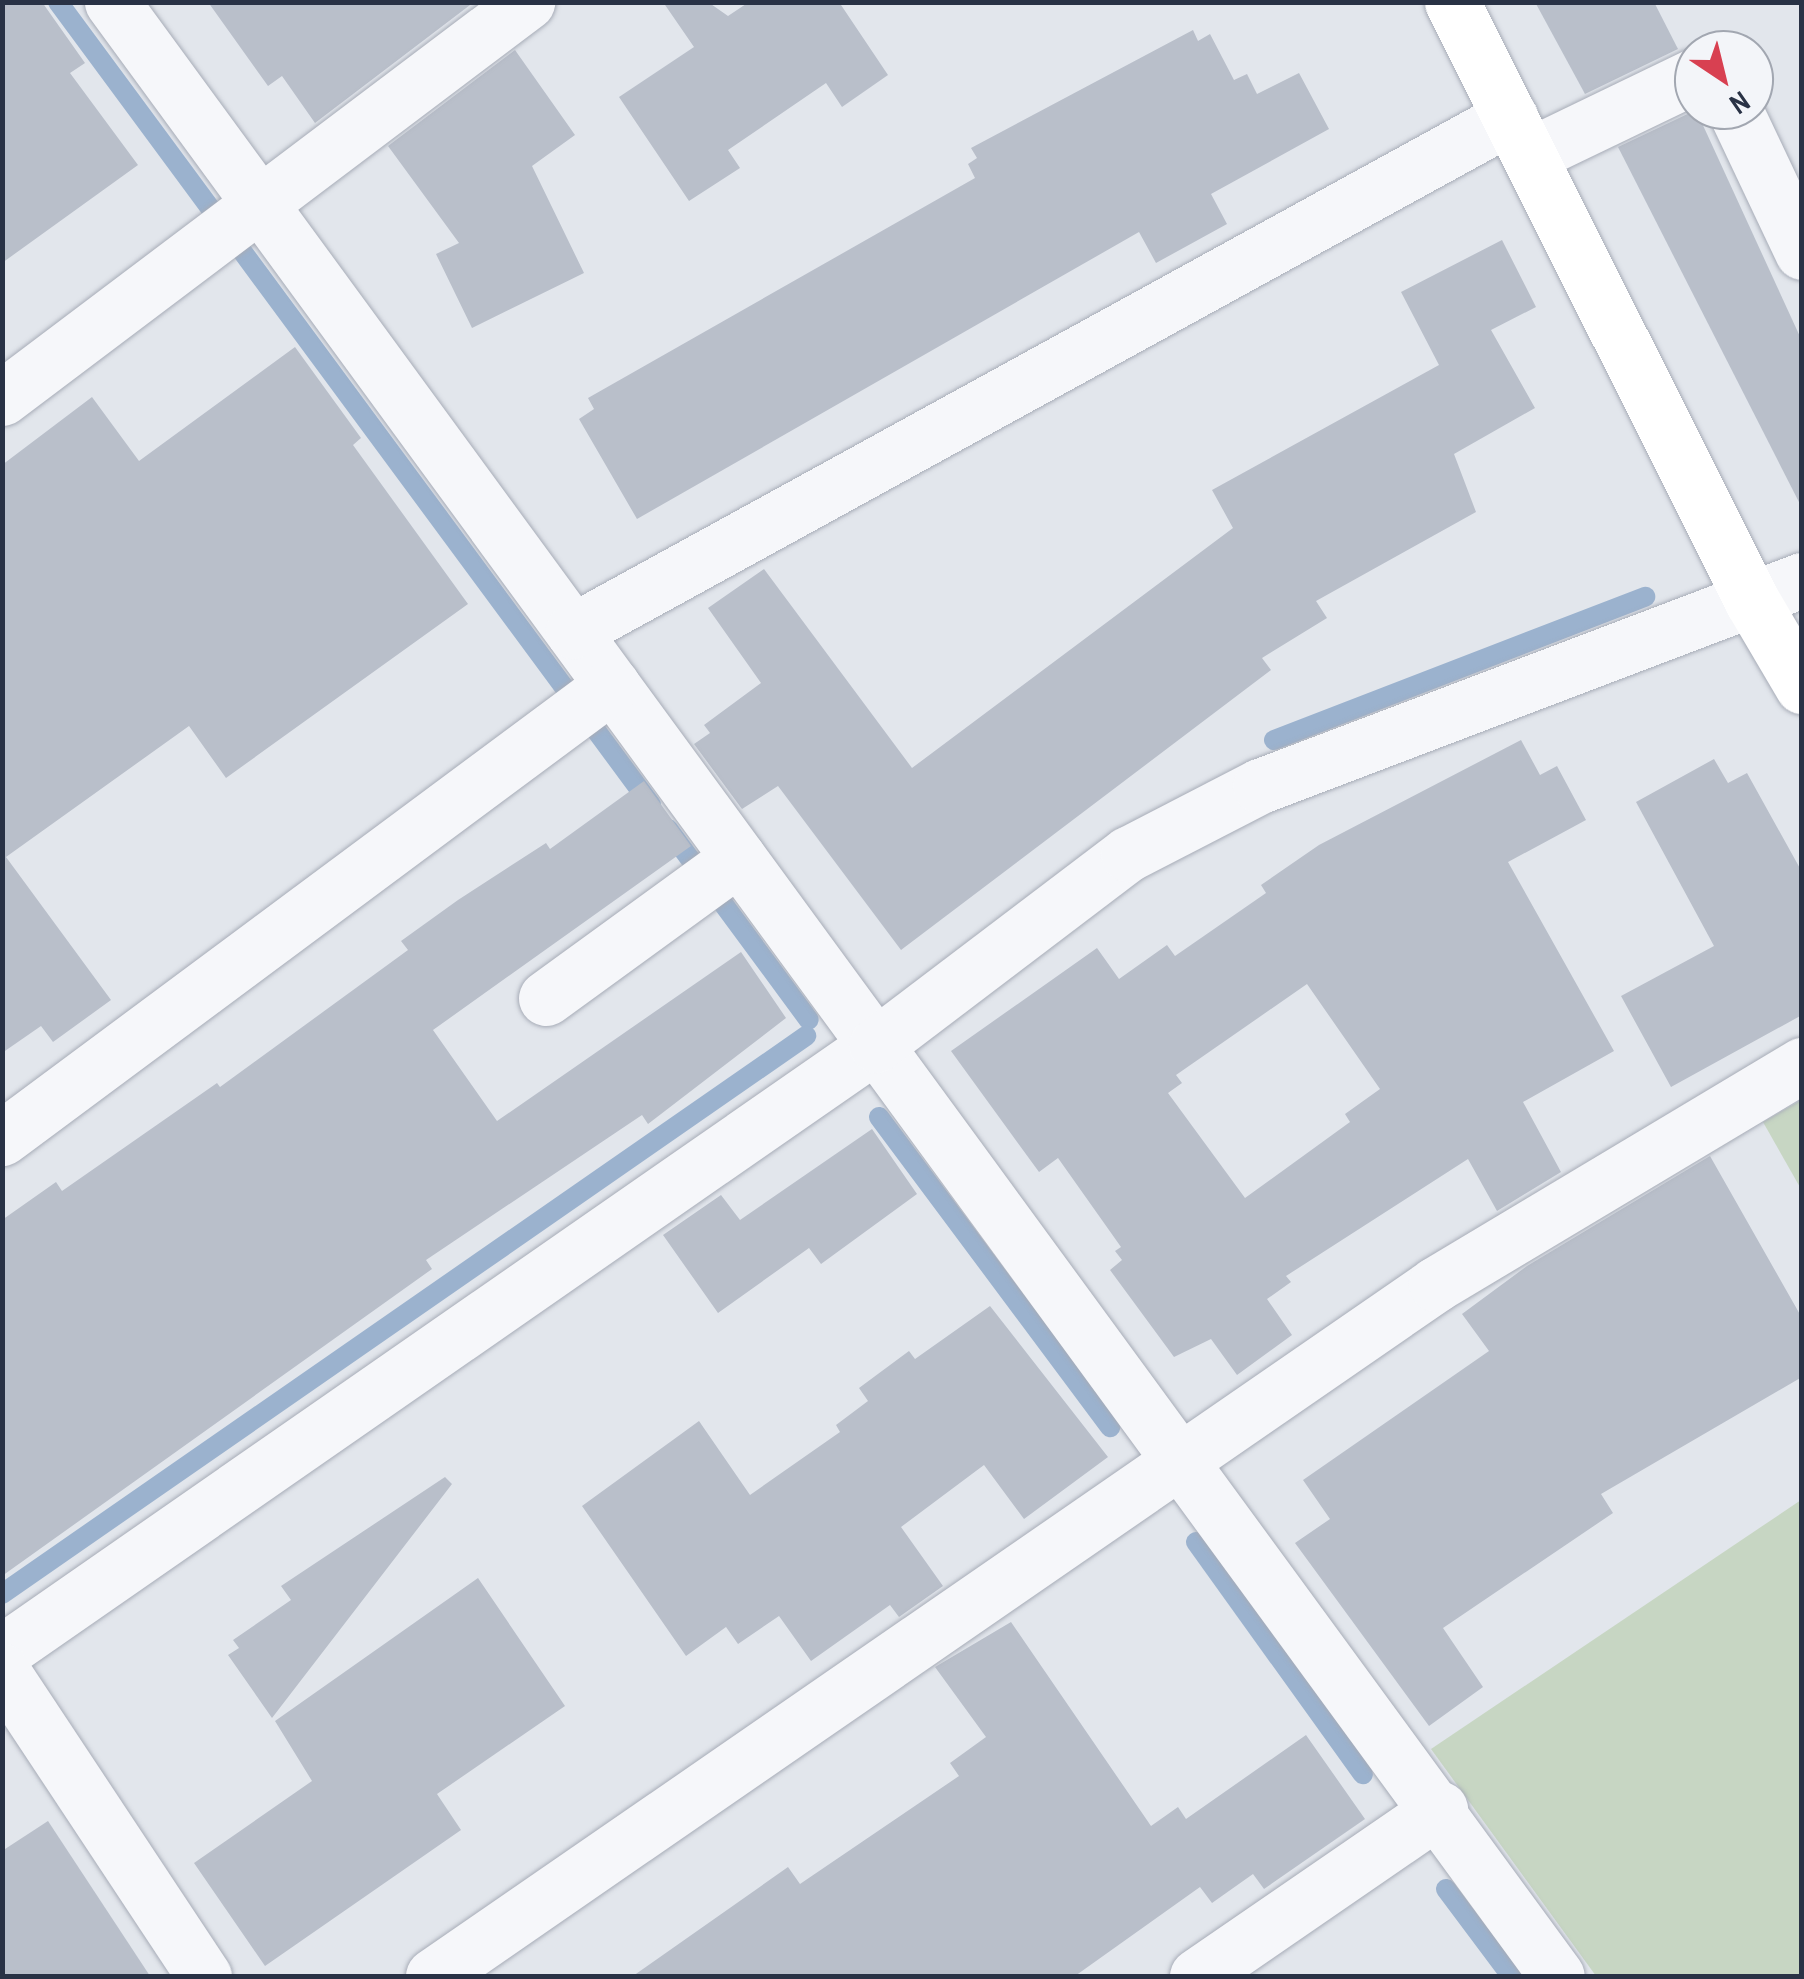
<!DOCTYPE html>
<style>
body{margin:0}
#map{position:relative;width:1804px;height:1979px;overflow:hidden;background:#e2e6ec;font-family:"Archivo Narrow",sans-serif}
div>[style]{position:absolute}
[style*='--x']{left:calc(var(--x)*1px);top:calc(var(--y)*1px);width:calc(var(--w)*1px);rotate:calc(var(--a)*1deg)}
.green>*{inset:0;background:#c7d6c3}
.stream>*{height:20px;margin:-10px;padding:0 10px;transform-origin:10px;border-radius:10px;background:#9bb2ce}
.building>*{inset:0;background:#b9bfca}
.roads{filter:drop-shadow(0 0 2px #a7acb7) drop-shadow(0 0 2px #a7acb7)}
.street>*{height:55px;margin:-27.5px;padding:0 27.5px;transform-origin:27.5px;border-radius:27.5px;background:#f6f7fa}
.secondary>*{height:55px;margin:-27.5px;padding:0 27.5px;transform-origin:27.5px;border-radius:27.5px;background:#fff}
span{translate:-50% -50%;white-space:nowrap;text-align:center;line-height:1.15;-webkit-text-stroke:8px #f3f5f9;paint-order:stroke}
.frame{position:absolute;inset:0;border:5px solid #293245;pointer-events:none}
.north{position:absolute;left:1674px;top:30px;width:100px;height:100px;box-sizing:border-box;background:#f3f5f9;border:2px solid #a2a7b1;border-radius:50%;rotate:145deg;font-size:28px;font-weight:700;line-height:40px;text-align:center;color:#293245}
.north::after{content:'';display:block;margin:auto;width:35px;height:45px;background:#d84051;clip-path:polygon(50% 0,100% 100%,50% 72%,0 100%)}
</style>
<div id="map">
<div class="green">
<div style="clip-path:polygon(1801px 1100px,1801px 1189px,1763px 1122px)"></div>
<div style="clip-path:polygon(1801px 1500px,1801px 1976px,1596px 1976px,1431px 1749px)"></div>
</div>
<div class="stream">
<div style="--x:58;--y:2;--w:998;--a:53.55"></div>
<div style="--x:1274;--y:740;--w:398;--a:-21.1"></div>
<div style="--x:668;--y:829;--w:237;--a:53.6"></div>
<div style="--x:879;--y:1117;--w:387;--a:53.3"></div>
<div style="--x:1196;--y:1542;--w:286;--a:54.3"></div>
<div style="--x:2;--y:1594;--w:979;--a:-34.76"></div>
<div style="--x:1446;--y:1889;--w:109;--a:53.2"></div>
</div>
<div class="building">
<div style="clip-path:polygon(2px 2px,42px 2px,85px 63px,70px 73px,138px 165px,2px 263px)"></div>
<div style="clip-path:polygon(208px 2px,474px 2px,315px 123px,282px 76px,268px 86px)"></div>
<div style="clip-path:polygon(663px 2px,708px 2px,728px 16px,749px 2px,839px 2px,888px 75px,842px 107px,826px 83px,728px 150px,740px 168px,689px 201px,619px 97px,694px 47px)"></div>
<div style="clip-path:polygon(1535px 2px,1654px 2px,1678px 49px,1585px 94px)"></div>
<div style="clip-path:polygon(1193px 30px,1198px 41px,1210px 34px,1234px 80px,1247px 74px,1257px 94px,1299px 73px,1329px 129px,1211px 194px,1227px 224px,1156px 263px,1139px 232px,637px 519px,579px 419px,594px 409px,588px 398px,975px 178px,968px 164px,977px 158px,971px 148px)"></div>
<div style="clip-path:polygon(515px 50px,575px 135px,532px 166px,584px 273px,472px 328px,436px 254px,459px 243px,388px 146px)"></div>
<div style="clip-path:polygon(1696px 110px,1802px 341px,1802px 508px,1618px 147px)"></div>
<div style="clip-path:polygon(1502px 240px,1536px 307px,1491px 330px,1535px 408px,1454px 454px,1476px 512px,1316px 601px,1327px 618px,1262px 658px,1271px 670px,901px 950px,778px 786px,742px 809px,694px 744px,710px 733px,704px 725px,761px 683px,708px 608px,764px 569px,912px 768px,1233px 528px,1212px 490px,1439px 365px,1401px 292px)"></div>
<div style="clip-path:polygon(295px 347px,361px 438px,353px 445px,468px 604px,226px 778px,189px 726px,6px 857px,111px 1000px,53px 1042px,41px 1026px,2px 1053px,2px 465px,92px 397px,139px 461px)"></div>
<div style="clip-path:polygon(evenodd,1521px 740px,1540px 775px,1557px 766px,1586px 820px,1508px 862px,1614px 1051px,1523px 1102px,1561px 1172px,1497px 1211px,1468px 1159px,1286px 1276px,1291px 1282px,1267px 1299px,1292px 1335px,1237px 1375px,1211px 1339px,1174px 1357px,1110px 1270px,1122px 1260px,1115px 1251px,1121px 1247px,1058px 1158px,1039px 1172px,951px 1051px,1097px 948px,1119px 979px,1167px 945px,1175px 956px,1266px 893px,1261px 885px,1319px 845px,1521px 740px,1307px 984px,1380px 1089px,1345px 1114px,1350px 1122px,1245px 1198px,1168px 1093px,1182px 1083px,1176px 1075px,1307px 984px)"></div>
<div style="clip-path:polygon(1714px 759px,1728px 783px,1747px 773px,1802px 872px,1802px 1015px,1671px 1087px,1621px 996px,1714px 946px,1636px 802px)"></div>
<div style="clip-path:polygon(644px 781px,691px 846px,433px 1030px,497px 1121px,741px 952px,786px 1018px,648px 1124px,642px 1115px,426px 1260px,432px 1269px,2px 1576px,2px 1220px,56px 1182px,62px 1191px,217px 1083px,220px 1087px,408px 950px,401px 941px,458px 900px,546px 843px,550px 849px)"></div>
<div style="clip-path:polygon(872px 1129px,917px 1194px,821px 1264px,809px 1248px,718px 1313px,663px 1235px,721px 1195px,740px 1220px)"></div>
<div style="clip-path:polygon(1710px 1156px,1802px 1318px,1802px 1377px,1601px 1494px,1613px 1513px,1443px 1628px,1483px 1687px,1429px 1726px,1295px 1543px,1330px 1519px,1303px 1480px,1489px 1351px,1462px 1314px,1527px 1266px)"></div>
<div style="clip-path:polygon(990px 1306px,1108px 1457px,1024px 1519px,984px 1465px,901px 1527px,943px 1586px,899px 1617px,890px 1605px,811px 1661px,779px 1616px,738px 1644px,726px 1627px,686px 1656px,582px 1506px,699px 1421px,750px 1495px,840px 1432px,836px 1425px,868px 1401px,859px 1388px,909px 1351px,915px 1359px)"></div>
<div style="clip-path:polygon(445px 1477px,452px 1484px,272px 1718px,228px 1655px,239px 1648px,233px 1640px,291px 1600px,281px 1586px)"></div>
<div style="clip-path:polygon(478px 1578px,565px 1706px,437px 1794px,461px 1830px,265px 1966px,194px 1863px,312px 1781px,275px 1721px)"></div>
<div style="clip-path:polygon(1011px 1622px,1151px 1826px,1178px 1807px,1186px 1819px,1306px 1735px,1365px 1819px,1264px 1889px,1253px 1874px,1212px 1903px,1200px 1887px,1075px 1976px,633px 1976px,788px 1867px,800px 1884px,959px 1776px,950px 1763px,986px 1737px,935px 1667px)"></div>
<div style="clip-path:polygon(48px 1821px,150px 1976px,2px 1976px,2px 1851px)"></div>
</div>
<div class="roads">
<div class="street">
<div style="--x:112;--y:2;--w:2446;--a:53.8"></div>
<div style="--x:1735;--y:110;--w:157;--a:64.7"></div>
<div style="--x:1530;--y:155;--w:182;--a:-25.7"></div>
<div style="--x:2;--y:398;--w:658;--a:-37.03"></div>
<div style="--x:573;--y:631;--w:1069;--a:-28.75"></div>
<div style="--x:546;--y:998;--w:238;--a:-36"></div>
<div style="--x:2;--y:1138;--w:760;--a:-36.6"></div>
<div style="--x:2;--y:1652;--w:1064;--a:-34.78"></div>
<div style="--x:876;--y:1045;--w:316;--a:-37.2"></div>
<div style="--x:1128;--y:854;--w:148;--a:-27.3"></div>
<div style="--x:1260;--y:786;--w:580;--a:-20.81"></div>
<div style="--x:2;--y:1671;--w:366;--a:56.5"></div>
<div style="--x:433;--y:1976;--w:1219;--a:-34.6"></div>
<div style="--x:1436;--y:1284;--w:427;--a:-30.9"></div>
<div style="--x:1197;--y:1976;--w:295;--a:-34.5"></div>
</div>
<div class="secondary">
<div style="--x:1452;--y:2;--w:670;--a:63.4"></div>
<div style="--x:1752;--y:601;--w:99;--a:59.5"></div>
</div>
</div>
<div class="frame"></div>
<div class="north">N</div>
</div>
